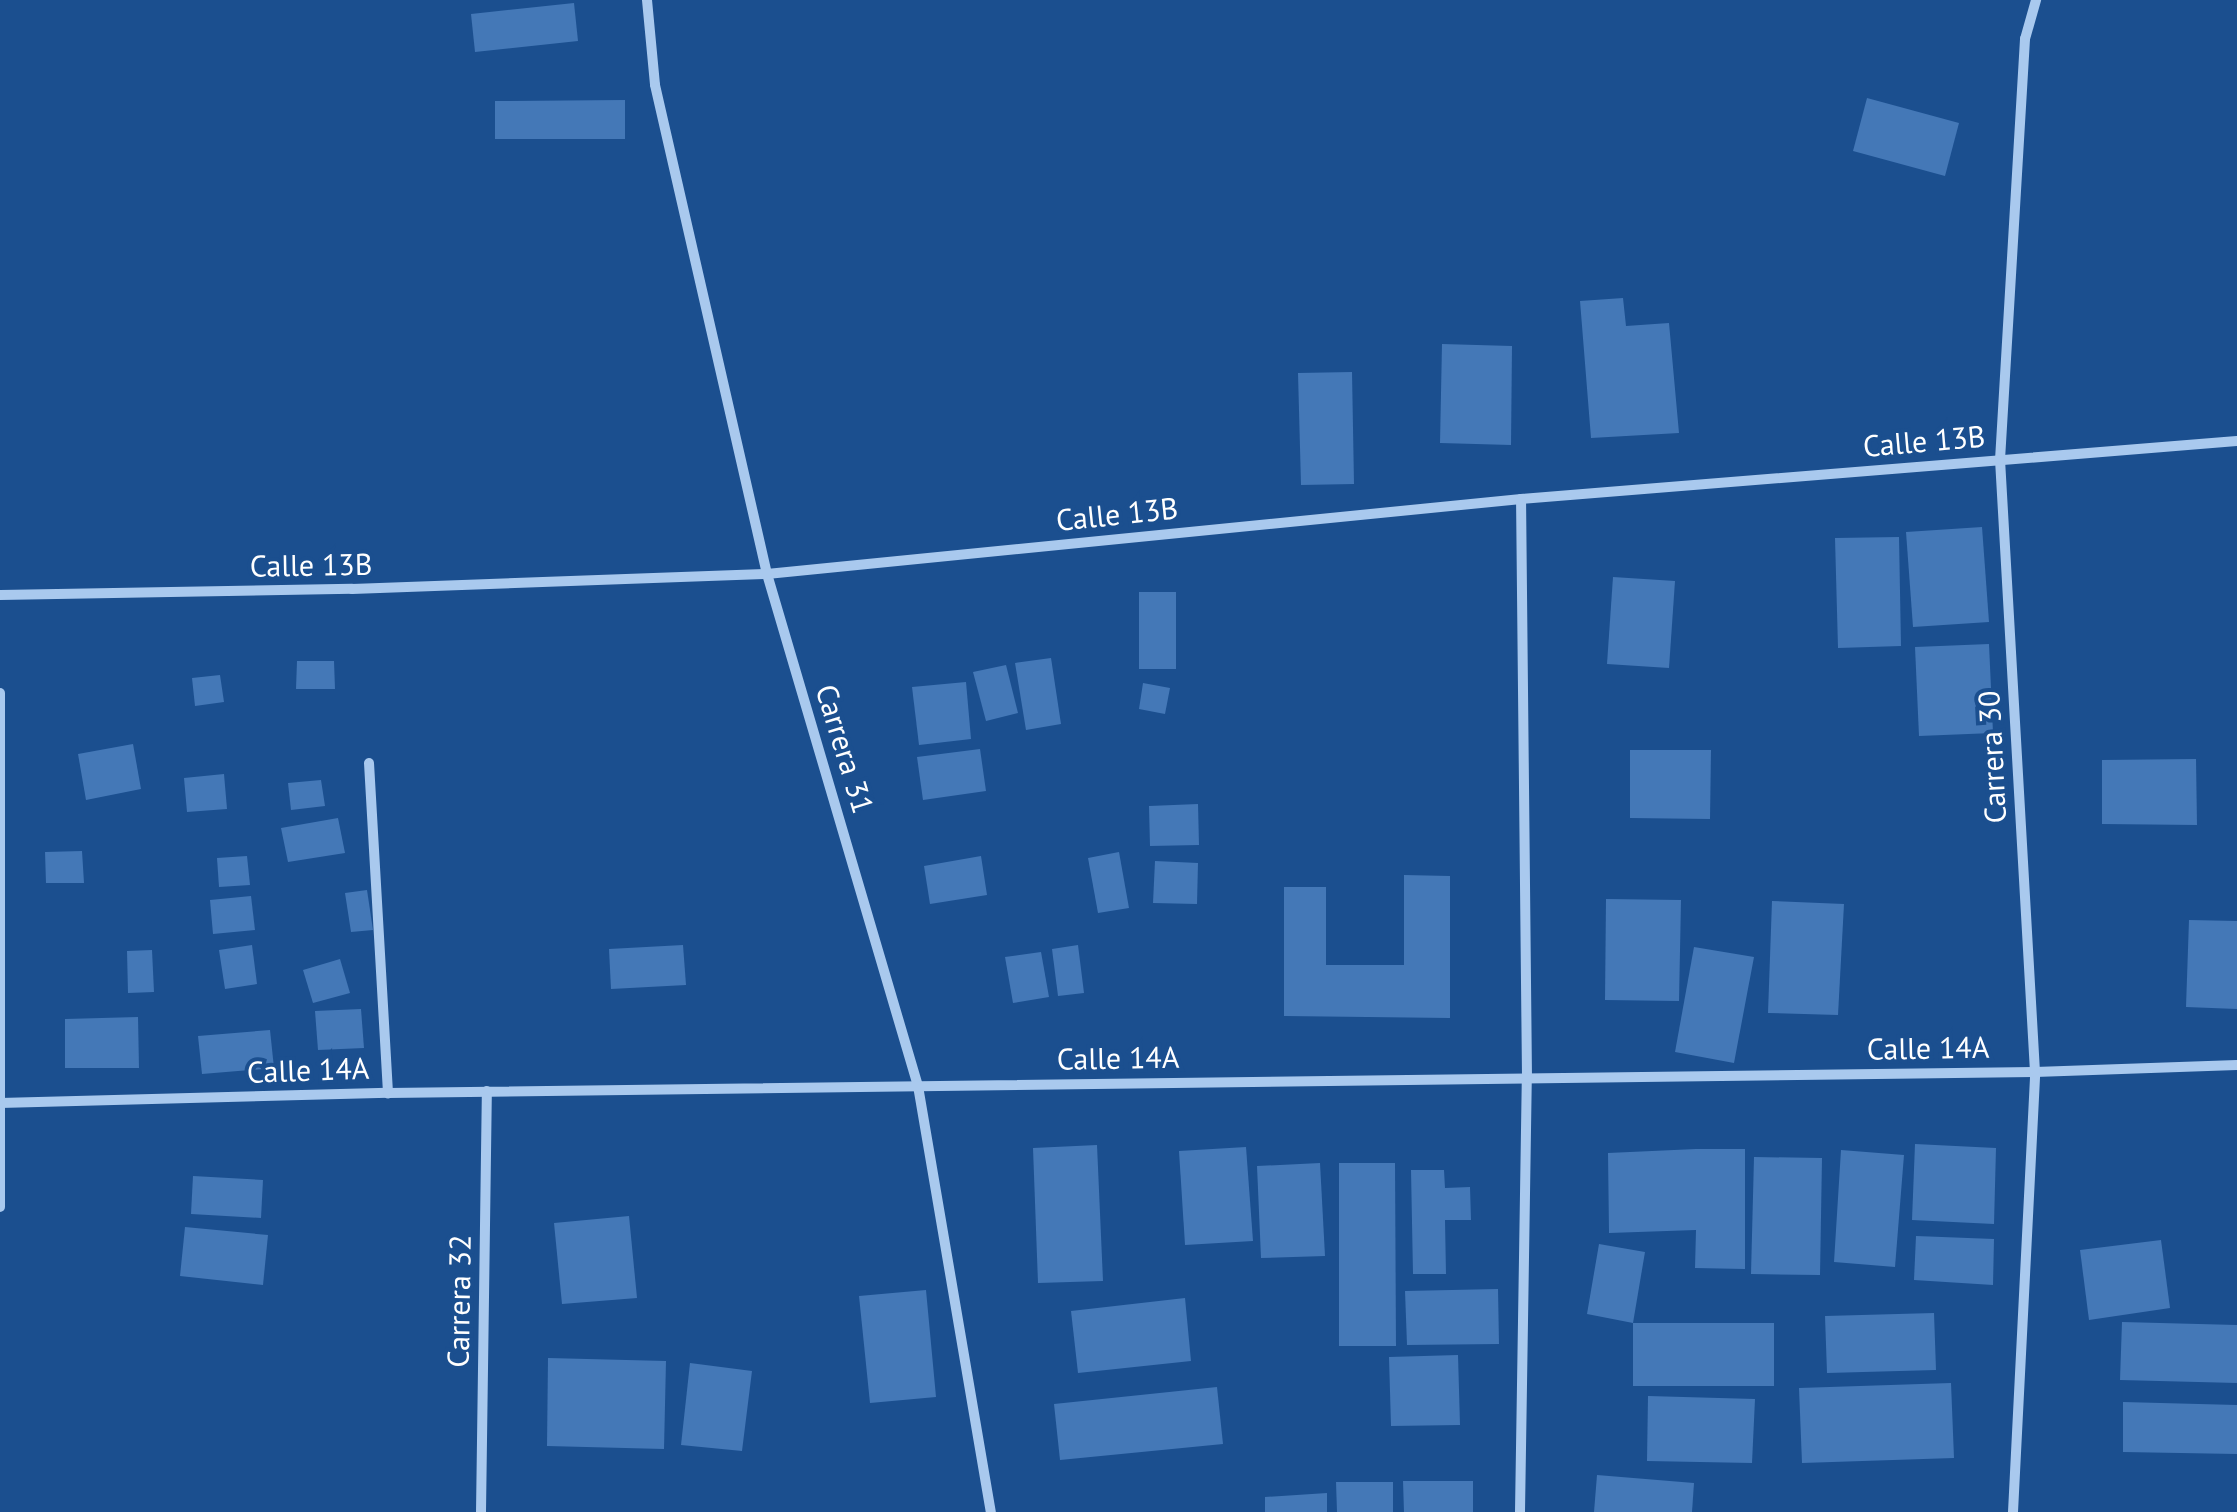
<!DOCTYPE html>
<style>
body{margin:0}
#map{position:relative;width:2237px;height:1512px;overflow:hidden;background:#1b4f8f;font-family:"PT Sans",sans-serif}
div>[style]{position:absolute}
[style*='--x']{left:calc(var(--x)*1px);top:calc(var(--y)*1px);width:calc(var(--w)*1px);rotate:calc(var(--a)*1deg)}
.building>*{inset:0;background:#4478b7}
.minor>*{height:10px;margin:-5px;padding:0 5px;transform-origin:5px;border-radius:5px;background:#a9c9ee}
span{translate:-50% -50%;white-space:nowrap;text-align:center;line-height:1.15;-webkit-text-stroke:8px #1b4f8f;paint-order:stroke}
.street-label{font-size:30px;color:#fff}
</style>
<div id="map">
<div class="building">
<div style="clip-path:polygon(574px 3px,578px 41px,475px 52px,471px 14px)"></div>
<div style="clip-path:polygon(1867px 98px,1959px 123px,1945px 176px,1853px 151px)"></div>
<div style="clip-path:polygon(625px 100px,625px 139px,495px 139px,495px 101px)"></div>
<div style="clip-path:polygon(1623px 298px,1626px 326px,1669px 323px,1679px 433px,1591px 438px,1580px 301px)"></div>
<div style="clip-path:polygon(1442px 344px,1512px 346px,1511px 445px,1440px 443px)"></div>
<div style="clip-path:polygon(1352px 372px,1354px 484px,1301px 485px,1298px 373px)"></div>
<div style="clip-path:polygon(1982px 527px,1989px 622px,1913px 627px,1906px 532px)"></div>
<div style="clip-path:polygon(1899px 537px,1901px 646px,1838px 648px,1835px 538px)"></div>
<div style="clip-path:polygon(1613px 577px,1675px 581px,1669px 668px,1607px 664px)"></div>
<div style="clip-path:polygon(1139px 592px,1176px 592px,1176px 669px,1139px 669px)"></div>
<div style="clip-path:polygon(1989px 644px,1993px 733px,1919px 736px,1915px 647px)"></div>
<div style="clip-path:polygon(1051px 658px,1061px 724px,1026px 730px,1015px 663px)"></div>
<div style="clip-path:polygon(297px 661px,334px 661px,335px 689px,296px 689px)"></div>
<div style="clip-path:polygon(1006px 665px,1018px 713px,986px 721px,973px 672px)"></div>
<div style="clip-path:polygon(220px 675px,224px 702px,195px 706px,192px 678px)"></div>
<div style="clip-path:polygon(966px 682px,971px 739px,919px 745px,912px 687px)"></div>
<div style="clip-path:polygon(1143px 683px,1170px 688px,1165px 714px,1139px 709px)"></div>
<div style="clip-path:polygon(133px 744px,141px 789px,86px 800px,78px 754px)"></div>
<div style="clip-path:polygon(980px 749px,986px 791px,923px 800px,917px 757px)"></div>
<div style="clip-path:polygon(1630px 750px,1711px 750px,1710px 819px,1630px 818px)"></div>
<div style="clip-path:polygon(2196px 759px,2197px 825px,2102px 824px,2102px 760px)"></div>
<div style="clip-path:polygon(224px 774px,227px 809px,187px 812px,184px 778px)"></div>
<div style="clip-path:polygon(321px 780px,325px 806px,291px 810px,288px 783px)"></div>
<div style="clip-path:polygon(1198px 804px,1199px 845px,1150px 846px,1149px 806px)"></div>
<div style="clip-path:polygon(338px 818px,345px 853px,288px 862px,281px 828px)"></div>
<div style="clip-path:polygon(82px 851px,84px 883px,46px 883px,45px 852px)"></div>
<div style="clip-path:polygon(1119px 852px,1129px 908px,1098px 913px,1088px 858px)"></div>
<div style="clip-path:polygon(247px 856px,250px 885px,219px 887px,217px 858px)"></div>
<div style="clip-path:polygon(981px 856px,987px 895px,930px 904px,924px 866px)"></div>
<div style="clip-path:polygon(1155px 861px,1198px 863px,1197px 904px,1153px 903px)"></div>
<div style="clip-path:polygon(1404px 875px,1450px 876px,1450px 1018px,1284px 1016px,1284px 887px,1326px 887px,1326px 965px,1404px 965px)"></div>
<div style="clip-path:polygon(367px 890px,373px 930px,351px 932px,345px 893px)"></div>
<div style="clip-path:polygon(251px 896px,255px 930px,213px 934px,210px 900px)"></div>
<div style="clip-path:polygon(1606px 899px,1681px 900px,1679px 1001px,1605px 1000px)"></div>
<div style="clip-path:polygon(1772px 901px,1844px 904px,1838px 1015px,1768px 1013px)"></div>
<div style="clip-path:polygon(2189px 920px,2237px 921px,2237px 1009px,2186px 1007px)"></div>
<div style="clip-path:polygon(252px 945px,257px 984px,225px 989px,219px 950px)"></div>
<div style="clip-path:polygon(683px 945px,686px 985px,611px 989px,609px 949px)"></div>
<div style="clip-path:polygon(1078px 945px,1084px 993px,1058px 996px,1052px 949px)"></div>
<div style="clip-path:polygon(1694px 947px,1754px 957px,1734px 1063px,1675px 1052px)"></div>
<div style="clip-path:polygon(152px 950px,154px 992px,128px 993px,127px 951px)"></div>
<div style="clip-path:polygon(1041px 952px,1049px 997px,1013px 1003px,1005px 957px)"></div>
<div style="clip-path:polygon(340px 959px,350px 993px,313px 1003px,303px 970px)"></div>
<div style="clip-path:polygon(361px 1009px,364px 1048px,318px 1050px,315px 1011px)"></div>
<div style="clip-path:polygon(138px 1017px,139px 1068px,65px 1068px,65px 1019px)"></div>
<div style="clip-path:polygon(270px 1030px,274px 1068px,202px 1074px,198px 1036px)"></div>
<div style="clip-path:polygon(1915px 1144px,1996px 1148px,1994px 1224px,1912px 1220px)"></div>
<div style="clip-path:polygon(1097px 1145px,1103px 1281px,1038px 1283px,1033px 1148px)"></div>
<div style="clip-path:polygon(1246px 1147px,1253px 1241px,1185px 1245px,1179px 1151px)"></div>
<div style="clip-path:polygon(1696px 1149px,1745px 1149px,1745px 1269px,1695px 1268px,1696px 1230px,1609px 1233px,1608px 1153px)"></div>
<div style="clip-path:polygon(1841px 1150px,1904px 1155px,1895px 1267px,1834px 1262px)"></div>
<div style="clip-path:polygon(1754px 1157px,1822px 1158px,1820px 1275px,1751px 1274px)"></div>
<div style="clip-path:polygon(1320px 1163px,1325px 1256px,1261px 1258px,1257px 1166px)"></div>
<div style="clip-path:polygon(1339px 1163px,1395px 1163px,1396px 1346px,1339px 1346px)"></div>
<div style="clip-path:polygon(1411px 1170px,1444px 1170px,1445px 1188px,1470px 1187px,1471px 1220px,1445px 1220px,1446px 1274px,1413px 1274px)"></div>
<div style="clip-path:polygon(193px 1176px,263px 1180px,261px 1218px,191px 1214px)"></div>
<div style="clip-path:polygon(629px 1216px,637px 1298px,562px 1304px,554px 1223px)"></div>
<div style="clip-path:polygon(185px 1227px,268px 1235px,263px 1285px,180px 1276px)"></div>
<div style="clip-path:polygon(1916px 1236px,1994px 1239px,1993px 1285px,1914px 1280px)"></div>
<div style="clip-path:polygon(2161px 1240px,2170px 1308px,2089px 1320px,2080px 1250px)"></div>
<div style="clip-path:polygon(1599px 1244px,1645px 1252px,1633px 1323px,1587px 1314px)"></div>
<div style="clip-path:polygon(1498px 1289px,1499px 1344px,1407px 1345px,1405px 1291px)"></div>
<div style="clip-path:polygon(926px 1290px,936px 1397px,870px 1403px,859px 1296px)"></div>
<div style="clip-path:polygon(1185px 1298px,1191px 1361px,1078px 1373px,1071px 1311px)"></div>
<div style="clip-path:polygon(1934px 1313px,1936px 1370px,1827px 1373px,1825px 1316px)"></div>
<div style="clip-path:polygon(2122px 1322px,2237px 1325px,2237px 1383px,2120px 1380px)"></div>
<div style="clip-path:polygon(1633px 1323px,1774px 1323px,1774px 1386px,1633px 1386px)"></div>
<div style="clip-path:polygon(1458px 1355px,1460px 1425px,1391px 1426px,1389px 1357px)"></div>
<div style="clip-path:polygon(548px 1358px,666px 1361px,664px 1449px,547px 1446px)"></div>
<div style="clip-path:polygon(690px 1363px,752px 1371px,742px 1451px,681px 1445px)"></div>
<div style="clip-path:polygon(1951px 1383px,1954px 1458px,1802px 1463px,1799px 1388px)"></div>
<div style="clip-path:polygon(1217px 1387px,1223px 1444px,1060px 1460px,1054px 1404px)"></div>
<div style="clip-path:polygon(1648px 1396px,1755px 1399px,1752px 1463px,1647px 1461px)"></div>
<div style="clip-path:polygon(2123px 1402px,2237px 1405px,2237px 1454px,2123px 1452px)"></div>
<div style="clip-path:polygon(1597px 1475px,1694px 1483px,1692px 1512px,1594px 1512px)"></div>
<div style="clip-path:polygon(1403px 1481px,1473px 1481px,1473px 1512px,1404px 1512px)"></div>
<div style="clip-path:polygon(1336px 1482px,1393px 1482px,1393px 1512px,1337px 1512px)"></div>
<div style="clip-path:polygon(1327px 1493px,1327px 1512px,1265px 1512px,1265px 1497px)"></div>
</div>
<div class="minor">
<div style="--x:647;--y:0;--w:85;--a:84.6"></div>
<div style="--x:655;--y:85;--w:502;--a:77.1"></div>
<div style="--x:767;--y:574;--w:534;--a:73.57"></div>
<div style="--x:918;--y:1086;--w:432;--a:80.3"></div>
<div style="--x:0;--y:595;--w:352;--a:-1"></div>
<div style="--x:352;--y:589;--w:415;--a:-2.1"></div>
<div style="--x:767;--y:574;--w:758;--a:-5.68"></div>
<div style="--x:1521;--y:499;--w:718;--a:-4.63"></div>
<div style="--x:0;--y:693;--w:514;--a:90"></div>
<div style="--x:369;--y:763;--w:331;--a:86.7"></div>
<div style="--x:0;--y:1103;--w:388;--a:-1.5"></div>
<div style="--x:388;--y:1093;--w:1647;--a:-0.73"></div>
<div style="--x:2035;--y:1072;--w:202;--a:-2"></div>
<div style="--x:481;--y:1512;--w:421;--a:-89.2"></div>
<div style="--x:1520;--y:1512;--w:434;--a:-89.1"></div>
<div style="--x:1527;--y:1078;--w:579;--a:-90.59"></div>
<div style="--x:2013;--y:1512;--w:441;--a:-87.1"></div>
<div style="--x:2035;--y:1072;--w:613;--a:-93.27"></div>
<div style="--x:2000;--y:460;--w:422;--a:-86.6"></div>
<div style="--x:2025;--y:39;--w:41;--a:-74.2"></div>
</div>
<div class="street-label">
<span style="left:1924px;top:441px;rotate:-5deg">Calle 13B</span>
<span style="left:1117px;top:514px;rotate:-6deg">Calle 13B</span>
<span style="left:311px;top:565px;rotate:-1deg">Calle 13B</span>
<span style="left:845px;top:749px;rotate:73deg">Carrera 31</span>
<span style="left:1992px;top:757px;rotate:-93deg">Carrera 30</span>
<span style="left:1928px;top:1048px;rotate:-1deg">Calle 14A</span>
<span style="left:1118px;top:1058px;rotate:-1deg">Calle 14A</span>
<span style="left:308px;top:1070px;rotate:-2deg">Calle 14A</span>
<span style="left:459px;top:1301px;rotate:-89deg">Carrera 32</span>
</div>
</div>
